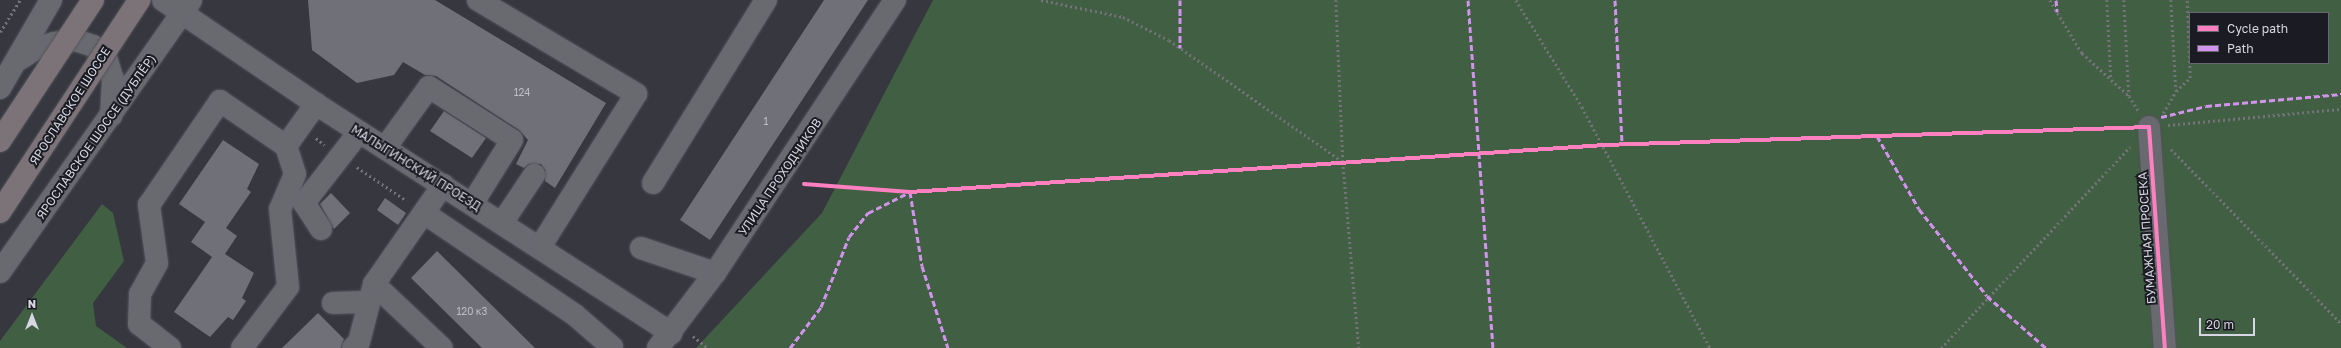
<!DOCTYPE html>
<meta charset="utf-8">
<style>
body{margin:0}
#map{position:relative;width:2341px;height:348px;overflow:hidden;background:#373740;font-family:"Golos Text",sans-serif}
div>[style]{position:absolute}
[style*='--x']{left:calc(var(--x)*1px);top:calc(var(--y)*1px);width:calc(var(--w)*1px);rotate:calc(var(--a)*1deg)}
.green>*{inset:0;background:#415f43}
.building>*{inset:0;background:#707078}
.path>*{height:2.5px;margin-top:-1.25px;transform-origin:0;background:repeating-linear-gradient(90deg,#737379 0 2px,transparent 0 5px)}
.roads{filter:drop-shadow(0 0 1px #53545b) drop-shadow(0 0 1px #53545b)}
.minor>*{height:22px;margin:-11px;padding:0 11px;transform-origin:11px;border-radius:11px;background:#696970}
.bridges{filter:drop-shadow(0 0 1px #53545b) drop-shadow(0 0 1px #53545b)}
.major-bridge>*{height:22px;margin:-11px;padding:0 11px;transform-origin:11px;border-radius:11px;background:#7b7377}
.quiet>*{height:3px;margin-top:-1.5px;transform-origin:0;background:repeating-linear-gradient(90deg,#d193ec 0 6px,transparent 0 9px)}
.cycleway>*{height:4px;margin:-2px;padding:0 2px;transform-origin:2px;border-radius:2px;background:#ff80c0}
span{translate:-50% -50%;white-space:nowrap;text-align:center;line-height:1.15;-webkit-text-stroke:4px #1b1c23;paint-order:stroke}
.number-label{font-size:10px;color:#bcbdc8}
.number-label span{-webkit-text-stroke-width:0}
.street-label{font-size:12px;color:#d6d7e2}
.legend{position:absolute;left:2189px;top:12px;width:140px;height:52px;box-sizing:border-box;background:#1b1c23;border:1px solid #66676f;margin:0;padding:5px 7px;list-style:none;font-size:12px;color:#d6d7e2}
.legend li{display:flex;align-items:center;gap:8px;height:20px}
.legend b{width:20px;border:1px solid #66676f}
.north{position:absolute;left:12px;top:296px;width:40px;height:40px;-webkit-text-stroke:3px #1b1c23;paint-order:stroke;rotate:0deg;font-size:11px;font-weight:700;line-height:16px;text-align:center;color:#d6d7e2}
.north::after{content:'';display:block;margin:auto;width:14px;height:18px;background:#d6d7e2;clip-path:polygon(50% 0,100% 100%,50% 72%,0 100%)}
.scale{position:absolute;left:2199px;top:318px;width:56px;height:18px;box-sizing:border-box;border:2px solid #d6d7e2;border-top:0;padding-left:5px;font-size:12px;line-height:14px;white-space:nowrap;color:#d6d7e2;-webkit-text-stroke:3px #1b1c23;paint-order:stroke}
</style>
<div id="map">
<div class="green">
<div style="clip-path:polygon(evenodd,933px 0,2341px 0,2341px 348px,696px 348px,822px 213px,933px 0,2190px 13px,2328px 13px,2328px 63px,2190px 63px,2190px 13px)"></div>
<div style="clip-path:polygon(102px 204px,113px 213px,124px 261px,93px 303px,96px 326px,127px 348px,0 348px,0 341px)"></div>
</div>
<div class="building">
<div style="clip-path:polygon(308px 0,435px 0,606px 103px,555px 188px,545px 181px,545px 170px,541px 164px,529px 164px,524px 168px,516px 164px,528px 140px,519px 130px,436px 76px,425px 75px,403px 62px,394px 75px,357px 83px,312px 50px)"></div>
<div style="clip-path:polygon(824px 0,868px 0,710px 240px,680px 220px)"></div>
<div style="clip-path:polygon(444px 111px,486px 138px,472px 158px,430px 131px)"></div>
<div style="clip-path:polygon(223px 140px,259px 164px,247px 189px,251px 192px,226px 228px,237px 236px,225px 254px,254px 273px,242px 298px,246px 301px,233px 320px,228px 317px,210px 337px,174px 312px,212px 257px,191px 242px,205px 222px,179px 204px)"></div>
<div style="clip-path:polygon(331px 193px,350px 213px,334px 229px,320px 204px)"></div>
<div style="clip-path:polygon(385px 198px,406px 213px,398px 225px,377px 210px)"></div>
<div style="clip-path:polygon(437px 251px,535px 348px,482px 348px,411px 278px)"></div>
<div style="clip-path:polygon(318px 313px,344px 339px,341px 348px,282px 348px)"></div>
</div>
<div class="path">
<div style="--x:1041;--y:0;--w:84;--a:11.7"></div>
<div style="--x:1123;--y:17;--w:51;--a:26.6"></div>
<div style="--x:1169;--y:40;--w:213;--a:35"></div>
<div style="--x:1336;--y:0;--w:162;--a:87.5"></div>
<div style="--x:1343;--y:162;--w:187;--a:85.1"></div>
<div style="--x:1516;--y:0;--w:126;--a:58.3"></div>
<div style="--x:1582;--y:107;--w:273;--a:62"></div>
<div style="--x:2050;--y:0;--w:62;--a:58.9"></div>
<div style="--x:2082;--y:53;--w:64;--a:42.5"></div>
<div style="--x:2129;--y:96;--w:17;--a:57"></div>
<div style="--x:2107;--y:0;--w:78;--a:87.1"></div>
<div style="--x:2124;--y:0;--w:96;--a:87"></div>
<div style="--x:2171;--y:0;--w:90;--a:86.8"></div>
<div style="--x:0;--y:32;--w:38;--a:-58"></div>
<div style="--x:2163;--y:113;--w:26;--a:-59"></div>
<div style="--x:2176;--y:91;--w:19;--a:-43"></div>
<div style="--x:2190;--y:78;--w:78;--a:-92.2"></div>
<div style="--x:2168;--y:125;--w:174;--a:-5.3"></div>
<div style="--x:316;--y:138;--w:11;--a:38"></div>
<div style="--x:2171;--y:149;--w:243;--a:45.7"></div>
<div style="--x:357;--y:167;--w:60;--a:34.2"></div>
<div style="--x:693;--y:336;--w:19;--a:39"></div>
<div style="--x:1941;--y:348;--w:276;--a:-46.8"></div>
</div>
<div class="roads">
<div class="minor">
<div style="--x:163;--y:0;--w:185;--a:34.2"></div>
<div style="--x:316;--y:104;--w:423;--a:32.8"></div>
<div style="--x:478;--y:0;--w:184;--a:30.7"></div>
<div style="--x:636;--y:94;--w:181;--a:122.1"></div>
<div style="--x:20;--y:59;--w:20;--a:-33"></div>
<div style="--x:37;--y:48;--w:18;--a:-16"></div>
<div style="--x:54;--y:43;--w:21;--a:-8"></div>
<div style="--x:75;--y:40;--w:19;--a:18"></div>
<div style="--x:93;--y:46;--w:21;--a:47"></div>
<div style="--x:107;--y:61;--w:19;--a:72"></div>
<div style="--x:113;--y:79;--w:37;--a:93"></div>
<div style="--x:0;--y:88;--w:102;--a:-59.9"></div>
<div style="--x:2149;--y:127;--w:222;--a:85.9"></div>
<div style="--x:286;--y:146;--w:52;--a:-54.5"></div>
<div style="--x:385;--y:148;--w:75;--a:-54.2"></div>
<div style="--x:429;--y:87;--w:98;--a:32.6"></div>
<div style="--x:512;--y:140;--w:75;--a:122"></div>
<div style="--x:653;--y:183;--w:215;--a:-58.3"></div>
<div style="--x:424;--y:213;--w:182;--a:34"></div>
<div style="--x:575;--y:315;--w:49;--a:40.9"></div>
<div style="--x:502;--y:223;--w:58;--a:-56.3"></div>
<div style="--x:321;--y:229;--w:31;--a:-123"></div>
<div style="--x:304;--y:203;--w:90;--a:-52.2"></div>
<div style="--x:641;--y:248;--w:78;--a:18.7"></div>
<div style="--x:0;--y:272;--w:332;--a:-54.9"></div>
<div style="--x:374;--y:284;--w:93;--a:43.3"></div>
<div style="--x:333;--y:303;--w:36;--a:-2"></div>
<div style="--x:170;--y:348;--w:39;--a:-142"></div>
<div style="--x:139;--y:324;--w:30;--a:-88"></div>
<div style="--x:140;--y:294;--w:35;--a:-61"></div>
<div style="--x:157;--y:263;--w:59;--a:-97.9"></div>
<div style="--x:149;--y:205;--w:126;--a:-55.7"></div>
<div style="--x:220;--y:101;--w:80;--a:34.3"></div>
<div style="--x:286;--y:146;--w:29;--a:72"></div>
<div style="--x:295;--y:174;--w:38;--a:113"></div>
<div style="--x:280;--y:209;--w:78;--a:84.1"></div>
<div style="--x:288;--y:287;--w:76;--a:127"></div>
<div style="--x:353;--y:348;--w:8;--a:-45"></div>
<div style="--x:359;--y:342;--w:60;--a:-75.5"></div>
<div style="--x:374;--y:284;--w:121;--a:-55.1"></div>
<div style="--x:658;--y:348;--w:94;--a:-52.8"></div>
<div style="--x:715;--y:273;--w:327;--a:-56.6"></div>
</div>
</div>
<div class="bridges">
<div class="major-bridge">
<div style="--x:0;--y:141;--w:169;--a:-56.6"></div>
<div style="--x:0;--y:212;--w:254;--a:-56.7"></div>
</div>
</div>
<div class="quiet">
<div style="--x:1180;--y:0;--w:48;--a:90"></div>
<div style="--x:1468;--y:0;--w:349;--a:85.9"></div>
<div style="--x:1615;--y:0;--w:144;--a:87.2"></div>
<div style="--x:2056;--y:0;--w:12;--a:85"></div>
<div style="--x:2161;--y:117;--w:46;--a:-13.7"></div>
<div style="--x:2206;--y:106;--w:136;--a:-5.1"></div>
<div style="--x:1877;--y:136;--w:84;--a:60.1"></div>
<div style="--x:1919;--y:209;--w:110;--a:52"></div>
<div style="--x:1987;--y:296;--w:79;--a:41.4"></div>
<div style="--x:790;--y:348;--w:51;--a:-52.9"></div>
<div style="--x:821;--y:307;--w:75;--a:-68.2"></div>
<div style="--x:849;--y:237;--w:31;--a:-52"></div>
<div style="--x:868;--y:213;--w:47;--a:-26.6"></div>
<div style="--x:910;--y:192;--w:75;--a:80.8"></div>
<div style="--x:922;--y:266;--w:86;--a:72.4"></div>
</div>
<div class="cycleway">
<div style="--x:804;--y:184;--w:106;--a:4.3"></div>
<div style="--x:910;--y:192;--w:696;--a:-3.87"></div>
<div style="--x:1604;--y:145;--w:545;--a:-1.89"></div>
<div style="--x:2149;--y:127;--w:222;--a:85.9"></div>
</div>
<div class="number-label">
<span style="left:522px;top:93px">124</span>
<span style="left:766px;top:122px">1</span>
<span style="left:472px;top:312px">120 к3</span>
</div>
<div class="street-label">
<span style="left:70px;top:106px;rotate:-57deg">ЯРОСЛАВСКОЕ ШОССЕ</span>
<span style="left:96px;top:137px;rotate:-55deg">ЯРОСЛАВСКОЕ ШОССЕ (ДУБЛЁР)</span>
<span style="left:416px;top:168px;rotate:32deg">МАЛЫГИНСКИЙ ПРОЕЗД</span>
<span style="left:780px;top:177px;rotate:-56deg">УЛИЦА ПРОХОДЧИКОВ</span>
<span style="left:2147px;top:238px;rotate:-94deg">БУМАЖНАЯ ПРОСЕКА</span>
</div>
<ul class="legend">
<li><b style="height:5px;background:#ff80c0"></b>Cycle path</li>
<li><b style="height:5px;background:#d193ec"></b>Path</li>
</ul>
<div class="north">N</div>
<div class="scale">20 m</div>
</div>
